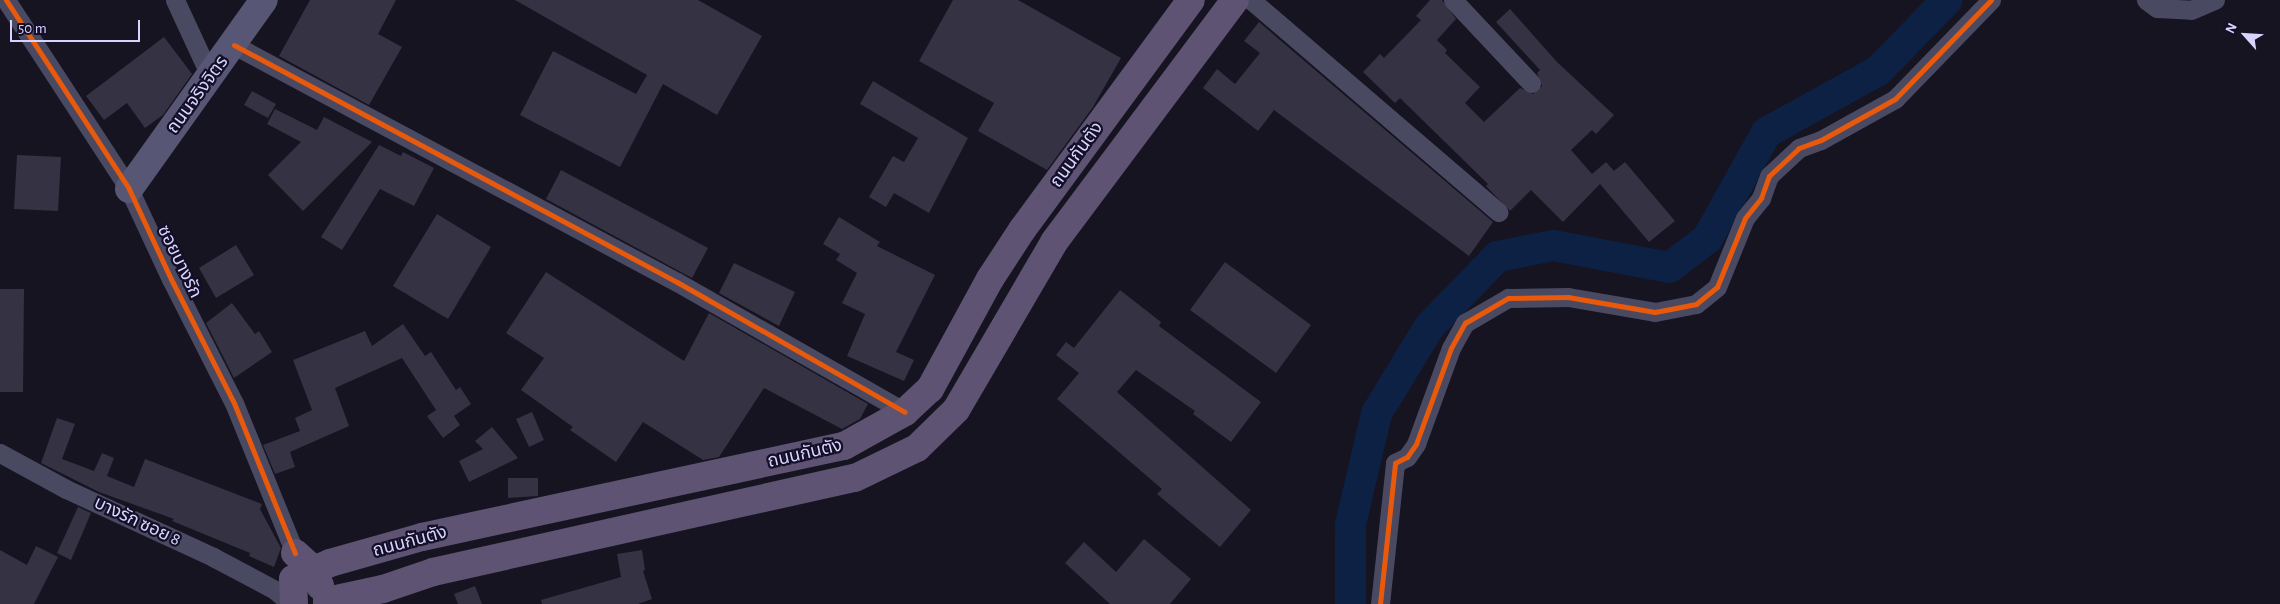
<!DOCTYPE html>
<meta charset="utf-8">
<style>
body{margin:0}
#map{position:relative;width:2280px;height:604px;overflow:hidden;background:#161421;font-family:"Alegreya Sans","Noto Sans Thai",sans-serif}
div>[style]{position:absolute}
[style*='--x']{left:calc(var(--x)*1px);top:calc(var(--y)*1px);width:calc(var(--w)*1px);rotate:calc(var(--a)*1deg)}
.river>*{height:31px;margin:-15.5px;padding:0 15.5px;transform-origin:15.5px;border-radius:15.5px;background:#0d2144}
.building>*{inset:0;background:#343243}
.street>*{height:19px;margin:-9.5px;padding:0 9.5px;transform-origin:9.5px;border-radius:9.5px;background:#4a4962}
.secondary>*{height:28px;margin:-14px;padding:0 14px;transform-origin:14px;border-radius:14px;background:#575674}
.primary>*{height:28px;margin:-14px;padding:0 14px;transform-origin:14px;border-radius:14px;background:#5e5373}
.cycleway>*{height:5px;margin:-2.5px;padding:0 2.5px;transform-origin:2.5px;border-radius:2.5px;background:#e8590c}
span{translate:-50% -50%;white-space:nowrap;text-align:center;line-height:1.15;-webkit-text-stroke:4.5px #130f26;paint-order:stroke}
.street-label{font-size:18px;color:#d9d4ff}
.north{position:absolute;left:2220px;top:10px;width:50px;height:50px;-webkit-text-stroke:4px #130f26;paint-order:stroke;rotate:296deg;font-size:14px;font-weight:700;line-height:20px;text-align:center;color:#d9d4ff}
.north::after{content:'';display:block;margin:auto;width:18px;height:22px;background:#d9d4ff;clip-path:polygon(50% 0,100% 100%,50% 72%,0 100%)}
.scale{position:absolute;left:10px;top:20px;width:130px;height:22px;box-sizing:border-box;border:2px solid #d9d4ff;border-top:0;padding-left:6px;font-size:15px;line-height:18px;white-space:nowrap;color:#d9d4ff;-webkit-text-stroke:4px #130f26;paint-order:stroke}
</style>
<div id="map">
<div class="river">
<div style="--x:1350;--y:604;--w:80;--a:-90"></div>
<div style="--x:1350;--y:524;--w:114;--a:-76.8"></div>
<div style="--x:1376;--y:413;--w:102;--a:-58.7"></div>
<div style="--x:1429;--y:326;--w:98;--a:-45.8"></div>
<div style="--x:1497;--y:256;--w:57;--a:-11.1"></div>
<div style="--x:1553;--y:245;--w:118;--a:10.7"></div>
<div style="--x:1669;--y:267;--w:48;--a:-37.3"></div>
<div style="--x:1707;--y:238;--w:121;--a:-60.9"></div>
<div style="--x:1766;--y:132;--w:128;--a:-29"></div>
<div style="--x:1878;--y:70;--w:98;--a:-45.8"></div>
</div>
<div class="building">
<div style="clip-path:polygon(310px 0,396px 0,378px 34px,402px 47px,369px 105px,279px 56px)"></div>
<div style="clip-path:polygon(515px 0,698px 0,762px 36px,717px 115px,663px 84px,620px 167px,520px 115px,553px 51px,636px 94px,647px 75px)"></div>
<div style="clip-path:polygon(953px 0,1018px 0,1121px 58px,1093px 107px,1047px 170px,978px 131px,994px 103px,919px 61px)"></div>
<div style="clip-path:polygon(1430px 0,1442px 0,1456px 19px,1437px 40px,1447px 50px,1445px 53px,1480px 87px,1465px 103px,1484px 122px,1520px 88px,1533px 94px,1542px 86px,1537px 73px,1540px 70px,1496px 22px,1510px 9px,1557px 62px,1614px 115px,1596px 134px,1592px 130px,1571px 150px,1592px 174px,1606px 162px,1614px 171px,1625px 162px,1675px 221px,1649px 242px,1600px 184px,1563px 222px,1531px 190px,1510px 211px,1486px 186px,1488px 184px,1400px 98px,1395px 103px,1363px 72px,1380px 54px,1384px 58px,1421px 20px,1416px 16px)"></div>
<div style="clip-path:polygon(1259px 22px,1493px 222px,1469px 256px,1274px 110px,1258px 131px,1203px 88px,1217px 69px,1235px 84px,1260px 53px,1244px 41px)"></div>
<div style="clip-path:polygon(164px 37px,192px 74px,163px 115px,145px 128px,127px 103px,104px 120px,86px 96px)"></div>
<div style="clip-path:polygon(873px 81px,968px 138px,929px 213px,894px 193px,886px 207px,869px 197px,893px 156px,904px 162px,918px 138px,860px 104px)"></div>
<div style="clip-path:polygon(252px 91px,276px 104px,268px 118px,244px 105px)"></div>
<div style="clip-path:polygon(275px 109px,317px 130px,324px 117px,372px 142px,303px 211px,268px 175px,301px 142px,267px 124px)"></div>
<div style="clip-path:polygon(379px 145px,401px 156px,403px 152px,434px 168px,414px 206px,380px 189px,342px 250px,321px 237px)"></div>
<div style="clip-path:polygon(17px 155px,61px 157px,58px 211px,14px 209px)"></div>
<div style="clip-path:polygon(561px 170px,708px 248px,692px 278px,546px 199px)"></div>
<div style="clip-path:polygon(437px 214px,491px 247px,448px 319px,393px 286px)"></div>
<div style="clip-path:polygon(839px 217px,880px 242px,877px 246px,935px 275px,896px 352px,914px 360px,904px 381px,847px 356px,865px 314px,842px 303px,857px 273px,836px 260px,840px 254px,823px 244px)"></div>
<div style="clip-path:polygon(236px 245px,254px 275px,216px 298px,199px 268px)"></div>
<div style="clip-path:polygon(1225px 262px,1311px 325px,1276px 373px,1190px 310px)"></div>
<div style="clip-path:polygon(734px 263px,795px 292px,779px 326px,719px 293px)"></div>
<div style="clip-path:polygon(546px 272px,684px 361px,709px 313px,868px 404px,860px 419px,842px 429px,764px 388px,719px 457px,703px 460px,643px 422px,616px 462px,570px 430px,573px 427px,521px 390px,544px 358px,506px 333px)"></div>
<div style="clip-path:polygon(0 289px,24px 289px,23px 392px,0 392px)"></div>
<div style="clip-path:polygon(1120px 290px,1161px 322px,1159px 326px,1261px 402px,1231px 442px,1193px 414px,1195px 411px,1136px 370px,1117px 392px,1251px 510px,1220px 547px,1157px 494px,1162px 489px,1057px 399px,1079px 373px,1056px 355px,1066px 342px,1074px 348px)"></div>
<div style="clip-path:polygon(232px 303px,255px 334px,259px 331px,272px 352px,234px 378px,206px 323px)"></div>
<div style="clip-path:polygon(403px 324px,425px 356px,431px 352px,456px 390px,460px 387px,471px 404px,454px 416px,460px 425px,443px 438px,427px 416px,436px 410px,402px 358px,335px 388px,349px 426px,290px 452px,295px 467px,275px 474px,263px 445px,300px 431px,295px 418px,312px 410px,293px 360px,365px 331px,372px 346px)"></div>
<div style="clip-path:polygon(532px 412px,544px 440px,529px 447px,516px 419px)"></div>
<div style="clip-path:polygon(57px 418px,75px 424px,62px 459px,94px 471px,102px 453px,114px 458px,107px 476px,134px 487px,145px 459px,262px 504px,260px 509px,281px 548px,274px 567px,249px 556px,250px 553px,172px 521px,174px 519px,99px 492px,41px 463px)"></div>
<div style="clip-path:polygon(492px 427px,518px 458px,469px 482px,459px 461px,483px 449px,475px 441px)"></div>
<div style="clip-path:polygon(508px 478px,538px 478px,538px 496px,508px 498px)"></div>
<div style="clip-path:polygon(78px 507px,91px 513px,71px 560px,57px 553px)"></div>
<div style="clip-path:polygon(1144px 539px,1191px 579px,1170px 604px,1110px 604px,1065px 563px,1084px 542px,1116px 572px)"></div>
<div style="clip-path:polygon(36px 546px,58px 557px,34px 604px,0 604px,0 550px,27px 565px)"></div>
<div style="clip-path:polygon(642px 550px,645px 570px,643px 571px,652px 599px,638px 604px,542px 604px,541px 600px,621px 577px,617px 554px)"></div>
<div style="clip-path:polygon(475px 586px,482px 604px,458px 604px,454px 594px)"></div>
</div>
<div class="street">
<div style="--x:6;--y:0;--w:225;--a:56.9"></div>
<div style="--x:129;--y:189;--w:99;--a:65"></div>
<div style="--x:171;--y:279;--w:139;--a:63.1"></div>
<div style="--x:234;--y:403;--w:162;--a:67.9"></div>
<div style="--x:175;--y:0;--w:86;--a:65.2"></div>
<div style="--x:1251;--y:0;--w:326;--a:40.6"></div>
<div style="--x:1453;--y:0;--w:114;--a:46.8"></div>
<div style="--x:2146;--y:0;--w:14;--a:36"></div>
<div style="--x:2157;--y:8;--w:34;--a:3"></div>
<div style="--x:2191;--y:10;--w:26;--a:-23"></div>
<div style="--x:234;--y:45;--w:502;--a:28.15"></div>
<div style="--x:677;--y:282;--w:262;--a:29.7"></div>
<div style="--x:0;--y:453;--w:75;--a:28.6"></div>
<div style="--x:66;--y:489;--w:162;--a:24.8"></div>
<div style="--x:213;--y:557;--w:70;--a:28"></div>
<div style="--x:275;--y:590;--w:21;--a:41"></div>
<div style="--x:1380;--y:604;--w:142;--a:-83.9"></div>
<div style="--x:1395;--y:463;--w:13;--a:-27"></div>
<div style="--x:1407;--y:457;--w:16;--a:-55"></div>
<div style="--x:1416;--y:444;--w:102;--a:-70"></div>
<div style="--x:1451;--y:348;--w:29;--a:-61"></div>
<div style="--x:1465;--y:323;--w:50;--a:-30.2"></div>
<div style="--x:1508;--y:298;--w:60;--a:-1"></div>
<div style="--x:1568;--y:297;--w:88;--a:9.8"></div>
<div style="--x:1655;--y:312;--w:42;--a:-11"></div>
<div style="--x:1696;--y:304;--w:27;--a:-39"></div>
<div style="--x:1717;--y:287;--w:74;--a:-67.9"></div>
<div style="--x:1745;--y:218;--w:26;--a:-51"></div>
<div style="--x:1761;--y:198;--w:23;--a:-70"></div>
<div style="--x:1769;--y:176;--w:41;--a:-43"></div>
<div style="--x:1799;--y:148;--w:23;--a:-20"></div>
<div style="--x:1821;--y:140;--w:85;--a:-29"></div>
<div style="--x:1895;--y:99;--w:138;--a:-45.9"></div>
</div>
<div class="secondary">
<div style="--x:129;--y:189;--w:232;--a:-54.5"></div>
</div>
<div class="primary">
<div style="--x:295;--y:553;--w:25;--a:42"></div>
<div style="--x:314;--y:570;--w:17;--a:69"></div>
<div style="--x:294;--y:604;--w:25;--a:-92"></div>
<div style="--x:293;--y:579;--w:40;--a:-23.4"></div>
<div style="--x:330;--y:563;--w:96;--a:-15.8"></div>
<div style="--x:422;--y:537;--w:432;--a:-12.2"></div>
<div style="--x:844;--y:446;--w:70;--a:-29.1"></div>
<div style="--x:905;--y:412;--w:34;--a:-43"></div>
<div style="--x:930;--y:389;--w:125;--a:-61.4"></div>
<div style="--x:990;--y:279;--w:59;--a:-56.9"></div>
<div style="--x:1022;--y:230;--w:285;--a:-53.7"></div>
<div style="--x:327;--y:604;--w:3;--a:-90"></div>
<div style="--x:327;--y:601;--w:57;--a:-12.1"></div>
<div style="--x:383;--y:589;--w:53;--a:-18.8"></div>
<div style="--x:433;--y:572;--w:432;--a:-12.6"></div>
<div style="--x:855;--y:478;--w:69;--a:-25.8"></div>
<div style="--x:917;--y:448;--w:54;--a:-44.3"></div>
<div style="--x:956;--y:410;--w:194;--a:-59.7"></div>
<div style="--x:1054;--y:242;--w:302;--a:-53.2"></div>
</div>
<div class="cycleway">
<div style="--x:6;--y:0;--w:225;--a:56.9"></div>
<div style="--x:129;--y:189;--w:99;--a:65"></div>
<div style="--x:171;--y:279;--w:139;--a:63.1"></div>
<div style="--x:234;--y:403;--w:162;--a:67.9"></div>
<div style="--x:234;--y:45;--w:502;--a:28.15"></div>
<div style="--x:677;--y:282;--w:262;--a:29.7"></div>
<div style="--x:1380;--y:604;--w:142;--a:-83.9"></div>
<div style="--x:1395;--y:463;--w:13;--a:-27"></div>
<div style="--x:1407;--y:457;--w:16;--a:-55"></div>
<div style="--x:1416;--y:444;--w:102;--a:-70"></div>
<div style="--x:1451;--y:348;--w:29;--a:-61"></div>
<div style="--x:1465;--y:323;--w:50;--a:-30.2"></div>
<div style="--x:1508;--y:298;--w:60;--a:-1"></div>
<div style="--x:1568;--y:297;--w:88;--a:9.8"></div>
<div style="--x:1655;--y:312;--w:42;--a:-11"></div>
<div style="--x:1696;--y:304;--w:27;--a:-39"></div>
<div style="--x:1717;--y:287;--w:74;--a:-67.9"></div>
<div style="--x:1745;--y:218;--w:26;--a:-51"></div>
<div style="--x:1761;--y:198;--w:23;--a:-70"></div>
<div style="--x:1769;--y:176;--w:41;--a:-43"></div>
<div style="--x:1799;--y:148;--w:23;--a:-20"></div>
<div style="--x:1821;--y:140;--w:85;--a:-29"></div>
<div style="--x:1895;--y:99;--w:138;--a:-45.9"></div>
</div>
<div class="street-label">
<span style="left:198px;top:95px;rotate:-54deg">ถนนจริงจิตร</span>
<span style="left:1077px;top:155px;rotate:-54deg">ถนนกันตัง</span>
<span style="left:179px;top:262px;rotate:64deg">ซอยบางรัก</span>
<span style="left:805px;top:454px;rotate:-13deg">ถนนกันตัง</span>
<span style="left:137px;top:522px;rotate:25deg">บางรัก ซอย 8</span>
<span style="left:410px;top:542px;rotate:-15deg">ถนนกันตัง</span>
</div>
<div class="north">N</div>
<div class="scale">50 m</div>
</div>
